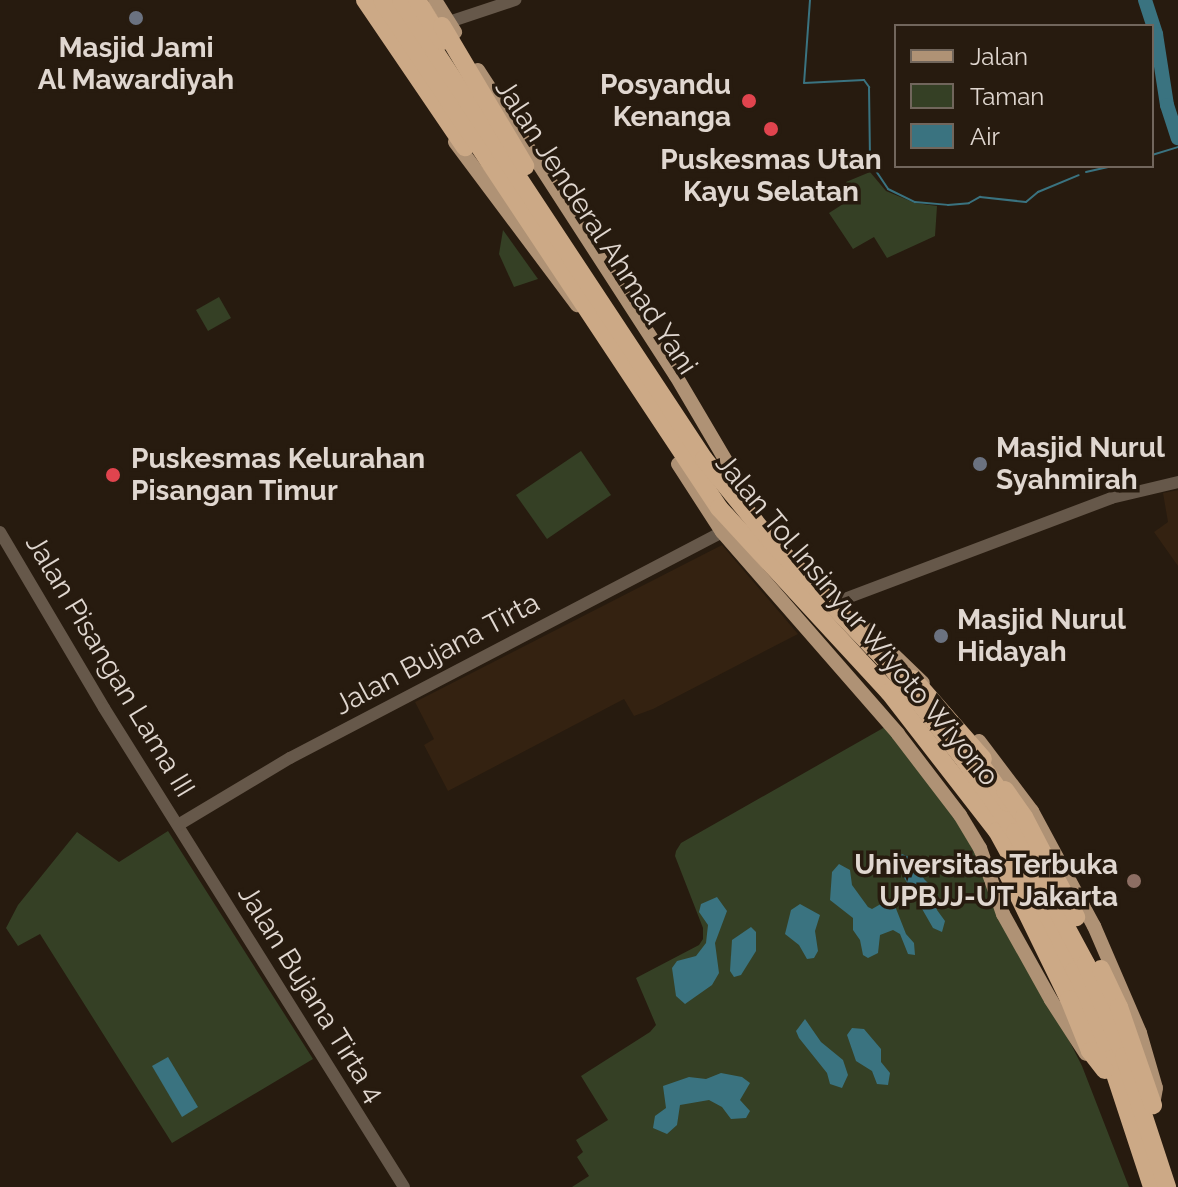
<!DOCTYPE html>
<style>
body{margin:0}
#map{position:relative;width:1178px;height:1187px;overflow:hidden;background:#271b0f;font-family:Raleway,sans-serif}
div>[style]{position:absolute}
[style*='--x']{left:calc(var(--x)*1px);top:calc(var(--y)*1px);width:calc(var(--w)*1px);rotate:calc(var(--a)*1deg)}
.built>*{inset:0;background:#342211}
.green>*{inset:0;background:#354025}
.water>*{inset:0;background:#3a7380}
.stream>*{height:2px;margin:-1px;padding:0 1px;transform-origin:1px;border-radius:1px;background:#3a7380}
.river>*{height:14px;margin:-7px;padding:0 7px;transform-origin:7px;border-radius:7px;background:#3a7380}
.minor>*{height:12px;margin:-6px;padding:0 6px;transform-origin:6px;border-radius:6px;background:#66584a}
.major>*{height:14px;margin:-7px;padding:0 7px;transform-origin:7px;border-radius:7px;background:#af9275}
.highway>*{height:18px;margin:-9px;padding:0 9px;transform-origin:9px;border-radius:9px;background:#cca986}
.dots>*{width:22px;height:22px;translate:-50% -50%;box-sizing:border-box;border:4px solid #271b0f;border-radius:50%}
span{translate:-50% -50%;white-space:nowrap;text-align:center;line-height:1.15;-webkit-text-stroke:7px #271b0f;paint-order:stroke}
.poi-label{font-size:28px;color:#e0d7d0;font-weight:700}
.right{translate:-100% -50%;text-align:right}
.left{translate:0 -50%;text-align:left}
.street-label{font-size:28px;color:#e0d7d0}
.legend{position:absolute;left:894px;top:24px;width:260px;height:144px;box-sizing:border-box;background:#271b0f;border:2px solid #71665c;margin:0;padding:10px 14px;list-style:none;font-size:24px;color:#e0d7d0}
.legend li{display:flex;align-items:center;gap:16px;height:40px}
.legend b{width:40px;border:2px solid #71665c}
</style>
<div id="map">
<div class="built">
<div style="clip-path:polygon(1178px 490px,1178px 566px,1154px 532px,1168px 522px,1163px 493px)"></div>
<div style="clip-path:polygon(722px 545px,798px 634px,653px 709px,634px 716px,624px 699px,448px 791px,424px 745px,434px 739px,415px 702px)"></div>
</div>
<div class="green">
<div style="clip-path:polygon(870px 172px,886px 191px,915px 203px,937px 206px,935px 236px,887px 258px,874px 237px,853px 249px,829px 213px,854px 197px,846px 182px)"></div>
<div style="clip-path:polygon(503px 230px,538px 279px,514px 287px,499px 254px)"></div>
<div style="clip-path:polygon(219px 297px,231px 318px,208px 331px,196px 310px)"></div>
<div style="clip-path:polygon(581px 451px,611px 495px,547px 539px,516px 495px)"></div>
<div style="clip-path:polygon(885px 727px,957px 818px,1082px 1066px,1129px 1187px,572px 1187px,589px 1176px,577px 1157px,583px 1152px,576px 1140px,608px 1120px,581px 1076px,650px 1032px,656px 1025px,636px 978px,699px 945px,703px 939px,703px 928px,675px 856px,676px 851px,681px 843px)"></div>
<div style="clip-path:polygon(168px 831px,313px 1059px,172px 1143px,40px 934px,18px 946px,6px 928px,18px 905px,77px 832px,119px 862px)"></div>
</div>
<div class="water">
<div style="clip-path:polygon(902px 854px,914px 859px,924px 879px,934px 889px,937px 910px,945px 921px,942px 932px,933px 928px,898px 867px,897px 859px)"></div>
<div style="clip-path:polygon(839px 864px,850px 870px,852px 885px,868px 907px,872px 909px,886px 901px,895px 906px,906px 934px,914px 943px,915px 955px,908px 954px,900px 934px,893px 930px,880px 935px,878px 953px,868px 958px,863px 955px,860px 940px,853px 930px,853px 918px,830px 900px,832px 872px)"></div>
<div style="clip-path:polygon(717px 897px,727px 911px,715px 943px,719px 973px,712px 985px,685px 1004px,676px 996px,672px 968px,677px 961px,696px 956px,706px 943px,708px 925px,699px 912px,701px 904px)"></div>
<div style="clip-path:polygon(800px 904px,820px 915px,815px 931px,818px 951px,814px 958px,807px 959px,799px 945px,785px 934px,791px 910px)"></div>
<div style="clip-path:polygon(751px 927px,756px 932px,756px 951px,741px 975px,734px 977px,730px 971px,732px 940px)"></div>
<div style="clip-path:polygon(805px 1019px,821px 1042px,843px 1060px,848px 1075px,842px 1088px,830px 1084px,827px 1073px,799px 1038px,796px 1031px)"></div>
<div style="clip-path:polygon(852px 1028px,864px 1029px,881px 1049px,881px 1062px,890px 1073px,888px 1085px,877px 1084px,872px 1071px,856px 1061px,847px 1035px)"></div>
<div style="clip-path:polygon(168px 1057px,198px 1107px,182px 1117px,152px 1066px)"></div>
<div style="clip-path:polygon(721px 1073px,742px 1077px,750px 1083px,740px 1100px,750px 1111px,746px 1118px,731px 1119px,722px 1107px,709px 1100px,680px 1105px,677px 1125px,667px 1134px,653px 1128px,655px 1116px,666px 1108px,663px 1086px,689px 1077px,706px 1079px)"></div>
</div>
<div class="stream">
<div style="--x:810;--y:0;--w:83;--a:94.1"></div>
<div style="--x:804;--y:83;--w:60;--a:-2.9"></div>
<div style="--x:864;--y:80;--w:9;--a:54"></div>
<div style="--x:869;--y:87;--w:72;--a:89.2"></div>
<div style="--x:1152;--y:155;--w:27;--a:-17"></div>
<div style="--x:874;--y:168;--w:25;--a:56"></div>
<div style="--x:888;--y:189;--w:30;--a:26"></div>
<div style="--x:915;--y:202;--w:33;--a:5"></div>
<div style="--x:948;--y:205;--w:21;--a:-5"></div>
<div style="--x:969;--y:203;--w:13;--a:-29"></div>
<div style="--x:980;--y:197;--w:46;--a:6.2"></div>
<div style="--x:1026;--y:202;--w:16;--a:-40"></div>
<div style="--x:1038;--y:192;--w:44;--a:-22.5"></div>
<div style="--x:1086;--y:172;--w:26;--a:-13"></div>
</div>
<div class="river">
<div style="--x:1145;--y:0;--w:36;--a:72"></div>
<div style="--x:1156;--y:34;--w:72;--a:81.2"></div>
<div style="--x:1167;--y:105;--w:35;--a:72"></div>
</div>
<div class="minor">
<div style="--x:449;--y:22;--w:70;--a:-18.4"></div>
<div style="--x:0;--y:532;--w:204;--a:59.4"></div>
<div style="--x:104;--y:708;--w:565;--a:57.94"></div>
<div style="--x:839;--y:601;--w:291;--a:-20.7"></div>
<div style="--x:1111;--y:498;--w:69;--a:-13.4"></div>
<div style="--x:178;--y:825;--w:131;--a:-30.9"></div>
<div style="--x:290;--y:758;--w:488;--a:-27.6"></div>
</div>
<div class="major">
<div style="--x:435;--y:0;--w:38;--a:58"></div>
<div style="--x:478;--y:70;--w:364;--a:57.1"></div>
<div style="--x:676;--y:376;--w:104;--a:59.5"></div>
<div style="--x:729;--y:466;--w:15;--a:79"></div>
<div style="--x:455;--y:142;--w:204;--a:53.2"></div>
<div style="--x:678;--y:464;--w:81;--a:57.1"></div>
<div style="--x:722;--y:532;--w:268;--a:48.9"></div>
<div style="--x:898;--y:734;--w:102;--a:52.6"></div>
<div style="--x:960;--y:815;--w:39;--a:59"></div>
<div style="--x:980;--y:848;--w:70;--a:70.8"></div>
<div style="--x:1003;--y:914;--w:98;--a:60.8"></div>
<div style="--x:1051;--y:1000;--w:64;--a:57.1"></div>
<div style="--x:866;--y:628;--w:79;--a:44"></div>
<div style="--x:979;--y:741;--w:88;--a:52.9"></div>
<div style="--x:1032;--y:811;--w:131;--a:61.7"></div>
<div style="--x:1094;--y:926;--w:116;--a:66.7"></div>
<div style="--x:1140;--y:1033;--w:57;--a:73.8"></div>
<div style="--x:1156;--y:1088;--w:11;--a:100"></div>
</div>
<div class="highway">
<div style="--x:365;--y:0;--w:178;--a:55.8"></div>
<div style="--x:382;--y:0;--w:610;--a:56.44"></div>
<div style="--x:719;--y:508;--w:251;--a:47.3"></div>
<div style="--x:889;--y:692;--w:176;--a:52.2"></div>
<div style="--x:997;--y:831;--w:160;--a:61.2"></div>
<div style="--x:1074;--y:971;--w:95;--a:67.8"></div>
<div style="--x:1110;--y:1059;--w:135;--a:71.8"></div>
<div style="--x:401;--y:0;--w:550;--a:56.57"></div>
<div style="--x:704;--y:459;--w:104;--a:50.8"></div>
<div style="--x:770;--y:540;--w:170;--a:46.2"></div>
<div style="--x:888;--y:663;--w:125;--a:51.8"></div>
<div style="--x:965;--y:761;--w:87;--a:54.8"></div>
<div style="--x:1015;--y:832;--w:150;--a:61.7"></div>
<div style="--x:1086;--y:964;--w:100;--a:67.6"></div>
<div style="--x:1124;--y:1056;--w:138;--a:71.8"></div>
<div style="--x:417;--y:0;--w:48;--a:58.6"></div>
<div style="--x:442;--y:26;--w:163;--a:59.3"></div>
<div style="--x:913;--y:679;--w:106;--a:48.8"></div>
<div style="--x:972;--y:752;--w:62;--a:54.8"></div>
<div style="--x:1005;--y:790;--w:33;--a:55"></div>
<div style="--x:1024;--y:817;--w:113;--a:62.5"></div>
<div style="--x:1004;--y:866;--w:148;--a:64"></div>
<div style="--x:1069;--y:999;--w:56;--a:68"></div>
<div style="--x:1090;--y:1051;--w:24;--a:52"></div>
<div style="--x:1101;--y:969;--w:42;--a:64.7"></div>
<div style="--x:1119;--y:1007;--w:104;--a:70.9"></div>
</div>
<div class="dots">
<div style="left:136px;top:18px;background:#6b7280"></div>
<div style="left:749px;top:101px;background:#e0444e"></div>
<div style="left:771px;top:129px;background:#e0444e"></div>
<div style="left:980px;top:464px;background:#6b7280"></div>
<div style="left:113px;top:475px;background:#e0444e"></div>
<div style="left:941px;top:636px;background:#6b7280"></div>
<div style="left:1134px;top:881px;background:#8d6e63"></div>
</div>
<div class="poi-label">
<span style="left:136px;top:64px">Masjid Jami<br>Al Mawardiyah</span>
<span class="right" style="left:731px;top:101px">Posyandu<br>Kenanga</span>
<span style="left:771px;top:176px">Puskesmas Utan<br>Kayu Selatan</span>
<span class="left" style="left:996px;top:464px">Masjid Nurul<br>Syahmirah</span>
<span class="left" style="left:131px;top:475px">Puskesmas Kelurahan<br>Pisangan Timur</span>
<span class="left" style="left:957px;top:636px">Masjid Nurul<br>Hidayah</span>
<span class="right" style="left:1118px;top:881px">Universitas Terbuka<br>UPBJJ-UT Jakarta</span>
</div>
<div class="street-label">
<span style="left:596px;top:227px;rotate:57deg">Jalan Jenderal Ahmad Yani</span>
<span style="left:857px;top:620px;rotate:50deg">Jalan Tol Insinyur Wiyoto Wiyono</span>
<span style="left:437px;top:654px;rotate:-28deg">Jalan Bujana Tirta</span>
<span style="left:110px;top:666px;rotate:59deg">Jalan Pisangan Lama III</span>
<span style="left:311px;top:994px;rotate:58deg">Jalan Bujana Tirta 4</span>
</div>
<ul class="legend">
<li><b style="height:10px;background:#af9275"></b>Jalan</li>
<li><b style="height:22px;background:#354025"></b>Taman</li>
<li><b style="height:22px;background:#3a7380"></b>Air</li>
</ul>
</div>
